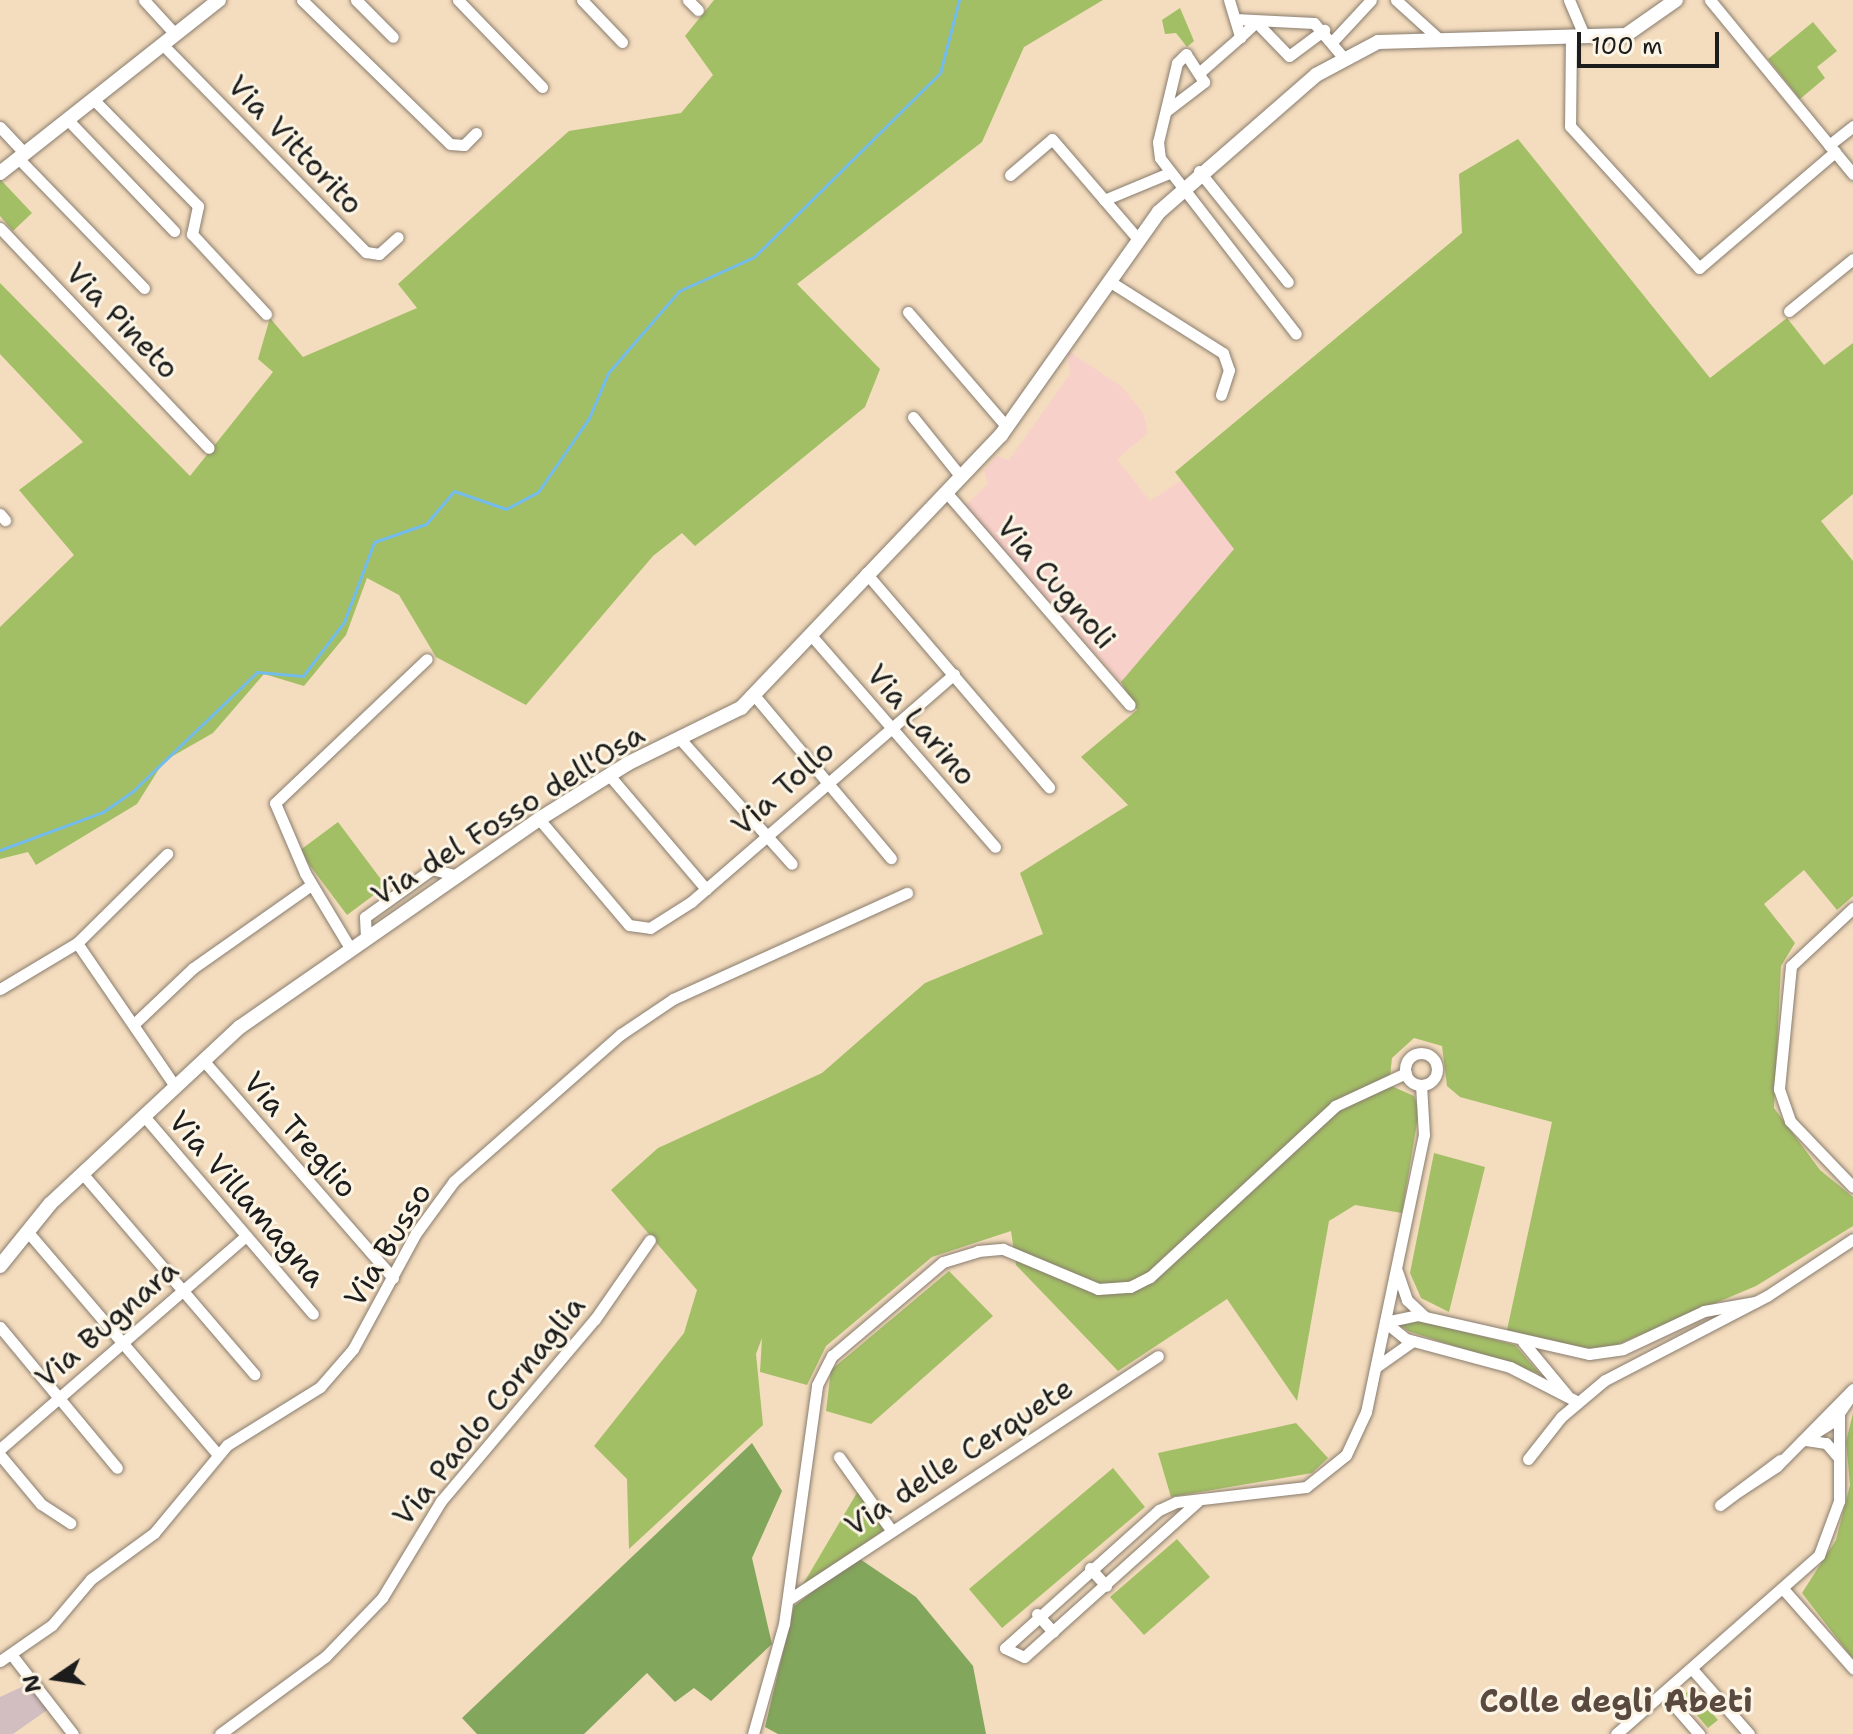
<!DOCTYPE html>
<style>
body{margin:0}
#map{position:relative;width:1853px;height:1734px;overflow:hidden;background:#f4dcbe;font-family:"Shantell Sans",sans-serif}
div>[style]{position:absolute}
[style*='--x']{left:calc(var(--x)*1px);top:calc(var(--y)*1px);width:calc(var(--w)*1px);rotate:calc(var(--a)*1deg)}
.built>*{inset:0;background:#f7d0c9}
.industrial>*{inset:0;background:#d2bec1}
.green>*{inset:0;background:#a3bf66}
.forest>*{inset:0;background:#82a65b}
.stream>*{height:3px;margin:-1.5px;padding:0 1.5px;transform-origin:1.5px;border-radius:1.5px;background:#73bbeb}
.roads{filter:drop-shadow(0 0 2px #887c6d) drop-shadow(0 0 2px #887c6d)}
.minor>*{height:11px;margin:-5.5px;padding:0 5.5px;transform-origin:5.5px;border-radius:5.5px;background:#fff}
.minor>.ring{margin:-5.5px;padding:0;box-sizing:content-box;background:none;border:11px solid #fff;border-radius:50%}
.tertiary>*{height:14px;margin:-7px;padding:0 7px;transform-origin:7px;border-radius:7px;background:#fff}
span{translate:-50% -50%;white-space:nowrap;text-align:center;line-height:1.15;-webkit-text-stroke:6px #fcf5e5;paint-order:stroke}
.street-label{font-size:30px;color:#1c1c1c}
.neighbourhood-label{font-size:32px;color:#5a493f;font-weight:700}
.north{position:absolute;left:16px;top:1638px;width:80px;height:80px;-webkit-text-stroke:6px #fcf5e5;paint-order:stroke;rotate:257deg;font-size:22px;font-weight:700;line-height:32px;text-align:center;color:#1c1c1c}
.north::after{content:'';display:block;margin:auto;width:28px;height:36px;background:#1c1c1c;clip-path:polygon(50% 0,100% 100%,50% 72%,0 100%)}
.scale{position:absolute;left:1577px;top:32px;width:142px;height:36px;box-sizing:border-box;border:4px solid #1c1c1c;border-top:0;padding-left:10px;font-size:24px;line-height:28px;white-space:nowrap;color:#1c1c1c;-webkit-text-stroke:6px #fcf5e5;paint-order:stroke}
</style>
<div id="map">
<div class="built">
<div style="clip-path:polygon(1067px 350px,1122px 387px,1143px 413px,1148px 433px,1117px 459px,1150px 501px,1182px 480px,1234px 549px,1121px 682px,965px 506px,988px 484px,984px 471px,997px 456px,1009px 460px,1070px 374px)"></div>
</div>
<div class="industrial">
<div style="clip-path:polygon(30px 1683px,50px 1708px,13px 1734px,0 1734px,0 1697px)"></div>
</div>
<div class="green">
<div style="clip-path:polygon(714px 0,1103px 0,1024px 47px,982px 142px,797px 284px,880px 369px,865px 407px,695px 546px,682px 533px,653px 556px,526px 705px,436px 657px,399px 595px,367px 578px,346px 635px,304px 686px,264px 674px,213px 733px,164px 761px,137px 804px,36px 865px,28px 852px,0 859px,0 627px,74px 555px,19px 490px,83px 442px,0 354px,0 283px,190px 476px,273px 372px,258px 359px,270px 318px,303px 357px,417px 308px,398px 284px,569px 131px,681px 113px,713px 75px,685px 36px)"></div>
<div style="clip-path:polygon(1180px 8px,1194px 41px,1187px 47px,1176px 33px,1165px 34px,1162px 20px)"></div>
<div style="clip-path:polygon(1813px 22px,1837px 51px,1817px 67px,1825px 78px,1800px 99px,1768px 59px)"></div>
<div style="clip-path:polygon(1518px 139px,1710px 378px,1787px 318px,1824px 365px,1853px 343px,1853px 494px,1821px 521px,1853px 561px,1853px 896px,1837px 910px,1804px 870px,1764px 904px,1795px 943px,1781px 966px,1774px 1108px,1820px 1170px,1853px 1197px,1853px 1226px,1756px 1286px,1614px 1346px,1583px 1349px,1507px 1330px,1552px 1122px,1460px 1097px,1447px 1086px,1442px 1046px,1414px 1038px,1392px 1058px,1389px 1085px,1414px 1096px,1419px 1111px,1402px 1213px,1355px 1205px,1329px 1221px,1297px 1401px,1227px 1299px,1118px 1371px,1016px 1265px,1011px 1231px,932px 1257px,826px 1346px,807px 1385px,760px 1372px,762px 1338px,756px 1354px,763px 1425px,629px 1549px,627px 1479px,594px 1446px,684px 1333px,697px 1290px,611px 1190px,658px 1148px,822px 1073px,925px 983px,1043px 934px,1020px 873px,1128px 805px,1081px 757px,1137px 710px,1121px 682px,1234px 549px,1175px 472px,1462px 233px,1459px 174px)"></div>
<div style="clip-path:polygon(0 179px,32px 213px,13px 231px,0 216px)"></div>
<div style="clip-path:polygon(338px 822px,386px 886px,347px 915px,299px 851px)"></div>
<div style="clip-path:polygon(1434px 1153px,1485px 1167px,1449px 1312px,1421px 1298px,1410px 1273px)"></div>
<div style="clip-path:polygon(949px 1271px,993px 1316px,871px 1424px,826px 1411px,831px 1370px)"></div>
<div style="clip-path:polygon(1410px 1317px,1515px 1345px,1540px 1374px,1408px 1331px,1397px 1322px)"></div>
<div style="clip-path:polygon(1853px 1413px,1853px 1659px,1802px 1593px,1836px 1540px,1850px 1485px,1846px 1442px)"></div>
<div style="clip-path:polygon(1296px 1423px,1328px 1458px,1312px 1473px,1171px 1497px,1158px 1453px)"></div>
<div style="clip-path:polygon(1113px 1468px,1145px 1507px,1002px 1628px,969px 1589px)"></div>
<div style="clip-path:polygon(858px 1491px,884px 1530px,802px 1586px)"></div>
<div style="clip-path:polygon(1177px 1539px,1210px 1577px,1144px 1635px,1110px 1597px)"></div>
<div style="clip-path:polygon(1691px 1689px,1718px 1720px,1708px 1728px,1681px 1697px)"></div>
</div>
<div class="forest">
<div style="clip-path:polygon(752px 1443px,782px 1491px,752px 1558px,772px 1644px,711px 1701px,694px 1688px,675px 1702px,647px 1673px,584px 1734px,477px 1734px,462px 1718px)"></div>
<div style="clip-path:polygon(857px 1557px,916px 1597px,973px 1666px,986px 1734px,778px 1734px,765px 1727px,794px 1606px)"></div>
</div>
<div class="stream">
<div style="--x:0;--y:850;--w:110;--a:-20.3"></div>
<div style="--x:103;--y:812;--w:37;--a:-35"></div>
<div style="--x:133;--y:791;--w:172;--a:-43.8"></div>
<div style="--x:257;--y:672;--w:46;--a:5"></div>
<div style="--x:303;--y:676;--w:68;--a:-52.8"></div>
<div style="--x:344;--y:622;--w:85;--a:-69.4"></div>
<div style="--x:374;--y:542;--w:55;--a:-19.1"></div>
<div style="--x:426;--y:524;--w:43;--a:-49.7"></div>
<div style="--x:454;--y:491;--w:55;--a:19.1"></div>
<div style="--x:506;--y:509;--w:36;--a:-28"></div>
<div style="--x:538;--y:492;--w:90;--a:-55.4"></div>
<div style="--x:589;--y:418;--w:49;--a:-67.1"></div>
<div style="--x:608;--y:373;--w:108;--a:-49.1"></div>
<div style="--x:679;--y:291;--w:82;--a:-24.4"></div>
<div style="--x:754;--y:257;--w:262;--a:-44.7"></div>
<div style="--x:940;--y:73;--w:75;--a:-75.4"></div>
</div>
<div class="roads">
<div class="minor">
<div style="--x:144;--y:0;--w:46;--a:47.6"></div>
<div style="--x:302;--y:0;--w:206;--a:44.2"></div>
<div style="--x:450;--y:144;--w:14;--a:4"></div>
<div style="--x:464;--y:145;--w:17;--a:-45"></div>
<div style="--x:356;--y:0;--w:52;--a:45"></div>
<div style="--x:458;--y:0;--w:121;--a:46"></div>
<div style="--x:582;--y:0;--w:58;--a:46.4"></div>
<div style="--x:688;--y:0;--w:14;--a:45"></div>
<div style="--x:1229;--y:0;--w:39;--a:73"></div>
<div style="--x:1240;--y:37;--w:22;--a:-43"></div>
<div style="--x:1396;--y:0;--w:57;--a:42.1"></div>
<div style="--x:1569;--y:0;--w:39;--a:67"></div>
<div style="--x:1710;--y:0;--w:225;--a:50.6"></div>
<div style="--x:1235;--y:19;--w:79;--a:2.9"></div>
<div style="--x:1314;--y:23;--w:43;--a:49.7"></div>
<div style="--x:1256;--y:22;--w:47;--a:45.9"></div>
<div style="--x:1289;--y:56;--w:44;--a:-36.6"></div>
<div style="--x:1571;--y:36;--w:90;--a:90.6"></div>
<div style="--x:1570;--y:126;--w:192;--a:47.7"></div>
<div style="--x:1699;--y:268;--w:179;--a:-40.5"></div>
<div style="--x:1332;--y:42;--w:57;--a:-47.1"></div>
<div style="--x:163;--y:45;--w:290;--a:45.6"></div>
<div style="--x:366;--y:252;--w:13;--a:9"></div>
<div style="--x:379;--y:254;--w:25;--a:-42"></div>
<div style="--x:1200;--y:72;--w:53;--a:-41.2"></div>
<div style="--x:93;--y:99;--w:150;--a:45.5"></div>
<div style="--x:198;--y:206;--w:29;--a:102"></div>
<div style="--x:192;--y:234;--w:109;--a:47.2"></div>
<div style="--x:1166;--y:111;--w:48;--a:-37.3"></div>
<div style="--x:1204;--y:82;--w:33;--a:-123"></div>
<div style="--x:1186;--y:54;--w:13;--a:135"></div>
<div style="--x:1177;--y:63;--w:81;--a:103.5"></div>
<div style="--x:1158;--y:142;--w:16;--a:83"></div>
<div style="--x:1160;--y:158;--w:222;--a:52.3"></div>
<div style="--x:67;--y:119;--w:155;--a:46.3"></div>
<div style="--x:0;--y:127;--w:35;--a:47"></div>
<div style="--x:1829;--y:145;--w:31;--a:-38"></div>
<div style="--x:18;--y:158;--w:181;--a:45.9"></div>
<div style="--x:1199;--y:171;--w:142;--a:51.3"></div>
<div style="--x:1010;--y:175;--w:55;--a:-40.6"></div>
<div style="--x:1052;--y:139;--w:132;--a:49.3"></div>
<div style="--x:1104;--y:200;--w:70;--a:-22.6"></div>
<div style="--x:0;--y:228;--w:303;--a:46.5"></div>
<div style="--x:1109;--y:281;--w:135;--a:32.3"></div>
<div style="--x:1223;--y:353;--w:18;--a:71"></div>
<div style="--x:1229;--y:370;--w:26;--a:108"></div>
<div style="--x:1789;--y:311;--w:82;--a:-39.1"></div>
<div style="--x:908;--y:312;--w:152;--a:49.3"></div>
<div style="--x:913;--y:417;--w:77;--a:51.3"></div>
<div style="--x:946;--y:492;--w:281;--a:49.2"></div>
<div style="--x:0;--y:514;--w:8;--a:50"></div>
<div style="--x:866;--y:573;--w:282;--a:49.5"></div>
<div style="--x:810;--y:634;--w:282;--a:49"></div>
<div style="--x:754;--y:695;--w:213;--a:50"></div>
<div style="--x:681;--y:740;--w:166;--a:48.2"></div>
<div style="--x:609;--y:775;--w:150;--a:49.6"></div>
<div style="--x:539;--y:819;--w:139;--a:49.7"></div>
<div style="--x:629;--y:925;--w:21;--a:8"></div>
<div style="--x:650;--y:928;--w:49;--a:-32.4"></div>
<div style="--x:691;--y:902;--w:348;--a:-40.9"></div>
<div style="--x:1853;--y:908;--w:85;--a:136.9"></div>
<div style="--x:1791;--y:966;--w:124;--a:95.6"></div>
<div style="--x:1779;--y:1089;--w:34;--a:71"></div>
<div style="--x:1790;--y:1121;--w:91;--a:46.3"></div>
<div style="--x:366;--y:937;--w:20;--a:-93"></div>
<div style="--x:365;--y:917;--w:82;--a:-35.6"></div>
<div style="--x:432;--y:869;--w:23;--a:15"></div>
<div style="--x:77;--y:943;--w:173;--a:55.6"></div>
<div style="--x:350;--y:948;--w:87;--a:-121"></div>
<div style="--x:305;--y:873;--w:76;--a:-113.2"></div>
<div style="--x:275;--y:803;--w:209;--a:-43.5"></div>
<div style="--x:0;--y:989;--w:90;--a:-30.9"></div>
<div style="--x:77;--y:943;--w:127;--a:-44.7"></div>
<div style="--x:135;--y:1023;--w:80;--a:-43.5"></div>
<div style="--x:193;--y:968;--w:144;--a:-35.1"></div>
<div class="ring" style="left:1405px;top:1053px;width:21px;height:21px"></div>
<div style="--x:203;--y:1060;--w:289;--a:48.9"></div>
<div style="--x:144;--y:1116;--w:260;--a:49.5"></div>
<div style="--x:82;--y:1173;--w:265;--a:49.4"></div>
<div style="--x:27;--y:1231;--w:294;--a:49.5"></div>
<div style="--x:1397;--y:1271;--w:31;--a:71"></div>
<div style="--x:1407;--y:1300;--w:23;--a:43"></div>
<div style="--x:0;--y:1327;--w:183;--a:50.3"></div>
<div style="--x:1523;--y:1342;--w:69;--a:50.3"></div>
<div style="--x:1376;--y:1367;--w:45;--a:-35.1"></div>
<div style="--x:1578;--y:1402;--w:76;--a:-152.8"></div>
<div style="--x:1510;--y:1367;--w:108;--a:-164.9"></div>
<div style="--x:1406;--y:1339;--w:27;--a:-141"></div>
<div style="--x:1385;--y:1322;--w:33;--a:-12"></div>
<div style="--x:1417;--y:1315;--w:176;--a:12.8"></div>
<div style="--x:1589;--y:1354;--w:34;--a:-8"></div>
<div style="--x:1623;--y:1349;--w:89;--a:-25.1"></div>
<div style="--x:1704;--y:1311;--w:52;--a:-10"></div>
<div style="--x:1806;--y:1440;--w:20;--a:9"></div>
<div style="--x:1826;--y:1443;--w:18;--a:49"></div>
<div style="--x:1802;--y:1441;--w:36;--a:-32"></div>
<div style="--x:1833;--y:1422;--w:34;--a:-56"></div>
<div style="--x:0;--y:1449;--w:325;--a:-40.9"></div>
<div style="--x:0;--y:1455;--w:64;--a:50.1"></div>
<div style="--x:41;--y:1504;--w:35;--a:33"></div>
<div style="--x:839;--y:1457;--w:90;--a:54.5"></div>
<div style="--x:1528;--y:1459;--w:53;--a:-51.8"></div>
<div style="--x:1561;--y:1417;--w:57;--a:-40.1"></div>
<div style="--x:1605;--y:1380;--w:182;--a:-27.4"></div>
<div style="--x:1767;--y:1296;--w:103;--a:-33.5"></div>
<div style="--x:1739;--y:1491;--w:45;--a:-33.3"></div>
<div style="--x:1777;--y:1466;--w:108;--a:-45.4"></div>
<div style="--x:1197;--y:1502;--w:232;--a:138.1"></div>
<div style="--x:1024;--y:1657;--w:21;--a:-155"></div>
<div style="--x:1005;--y:1648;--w:207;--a:-41.9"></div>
<div style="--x:1159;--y:1510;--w:19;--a:-25"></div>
<div style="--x:1176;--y:1502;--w:131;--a:-6.6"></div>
<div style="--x:1306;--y:1487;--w:51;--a:-38.7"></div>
<div style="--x:1346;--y:1455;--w:47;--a:-65.1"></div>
<div style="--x:1366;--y:1412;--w:283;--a:-78.2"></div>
<div style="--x:1424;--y:1135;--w:50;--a:-93.4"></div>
<div style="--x:1720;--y:1505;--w:75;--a:-36.9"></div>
<div style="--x:1090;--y:1568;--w:24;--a:48"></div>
<div style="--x:1785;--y:1591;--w:103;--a:48.6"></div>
<div style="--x:788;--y:1600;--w:443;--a:-33.4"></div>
<div style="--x:1037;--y:1614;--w:24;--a:48"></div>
<div style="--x:11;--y:1654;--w:101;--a:52.2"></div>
<div style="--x:0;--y:1661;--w:63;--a:-34.7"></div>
<div style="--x:52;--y:1625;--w:60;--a:-49.7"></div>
<div style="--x:91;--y:1579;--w:78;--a:-36.1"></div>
<div style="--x:154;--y:1533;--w:114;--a:-50.3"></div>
<div style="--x:227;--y:1445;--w:110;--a:-31.9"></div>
<div style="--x:320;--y:1387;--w:50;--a:-49"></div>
<div style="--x:353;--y:1349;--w:132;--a:-61.5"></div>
<div style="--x:416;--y:1233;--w:64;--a:-53.8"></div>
<div style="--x:454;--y:1181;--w:222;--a:-41.4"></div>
<div style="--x:621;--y:1034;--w:63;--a:-33.9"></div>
<div style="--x:673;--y:999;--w:257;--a:-24.4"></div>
<div style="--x:1693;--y:1670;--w:85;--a:48.8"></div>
<div style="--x:1665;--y:1695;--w:52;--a:48.9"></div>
<div style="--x:220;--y:1734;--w:130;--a:-36.3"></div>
<div style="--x:325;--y:1657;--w:82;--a:-46"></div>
<div style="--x:382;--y:1598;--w:114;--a:-58.7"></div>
<div style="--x:441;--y:1501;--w:238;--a:-49.8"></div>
<div style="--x:595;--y:1319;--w:96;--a:-55.2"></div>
<div style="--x:753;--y:1734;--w:114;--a:-74.3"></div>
<div style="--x:784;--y:1624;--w:241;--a:-82.1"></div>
<div style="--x:817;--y:1385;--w:33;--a:-63"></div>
<div style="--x:832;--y:1356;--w:145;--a:-40.3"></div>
<div style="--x:943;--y:1262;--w:37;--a:-17"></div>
<div style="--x:978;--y:1251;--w:25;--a:-5"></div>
<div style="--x:1003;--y:1249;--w:103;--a:22.8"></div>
<div style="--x:1098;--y:1289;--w:32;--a:-4"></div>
<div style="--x:1130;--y:1287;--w:22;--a:-27"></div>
<div style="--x:1150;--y:1277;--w:252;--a:-42.7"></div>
<div style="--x:1335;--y:1106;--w:78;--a:-24.9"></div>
<div style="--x:1616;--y:1734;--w:271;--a:-41.4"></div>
<div style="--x:1819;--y:1555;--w:58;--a:-69.7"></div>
<div style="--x:1839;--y:1501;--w:86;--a:-90"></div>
</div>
<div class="tertiary">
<div style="--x:0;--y:173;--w:279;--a:-38.3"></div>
<div style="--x:0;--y:1266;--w:80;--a:-51.1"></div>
<div style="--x:50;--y:1204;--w:260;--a:-43"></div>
<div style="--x:240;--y:1027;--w:366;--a:-34.8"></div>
<div style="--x:541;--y:818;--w:102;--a:-32.1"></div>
<div style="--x:627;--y:764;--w:127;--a:-26.2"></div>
<div style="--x:741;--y:708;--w:377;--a:-46.4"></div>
<div style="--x:1001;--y:435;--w:273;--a:-54.7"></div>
<div style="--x:1159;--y:212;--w:208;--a:-41.1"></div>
<div style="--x:1316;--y:75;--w:70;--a:-28"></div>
<div style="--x:1378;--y:42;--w:248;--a:-1.6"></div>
<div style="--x:1626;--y:35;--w:61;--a:-35"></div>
</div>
</div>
<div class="street-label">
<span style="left:295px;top:145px;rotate:46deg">Via Vittorito</span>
<span style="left:122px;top:321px;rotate:46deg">Via Pineto</span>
<span style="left:1056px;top:583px;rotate:49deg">Via Cugnoli</span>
<span style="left:921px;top:725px;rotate:49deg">Via Larino</span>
<span style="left:783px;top:788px;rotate:-42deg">Via Tollo</span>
<span style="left:508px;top:815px;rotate:-32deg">Via del Fosso dell'Osa</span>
<span style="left:300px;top:1135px;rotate:49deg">Via Treglio</span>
<span style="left:247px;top:1199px;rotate:49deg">Via Villamagna</span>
<span style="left:388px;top:1245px;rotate:-59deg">Via Busso</span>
<span style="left:107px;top:1324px;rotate:-41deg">Via Bugnara</span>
<span style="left:489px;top:1411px;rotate:-51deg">Via Paolo Cornaglia</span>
<span style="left:959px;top:1457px;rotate:-33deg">Via delle Cerquete</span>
</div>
<div class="neighbourhood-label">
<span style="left:1616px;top:1701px">Colle degli Abeti</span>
</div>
<div class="north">N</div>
<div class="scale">100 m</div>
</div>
